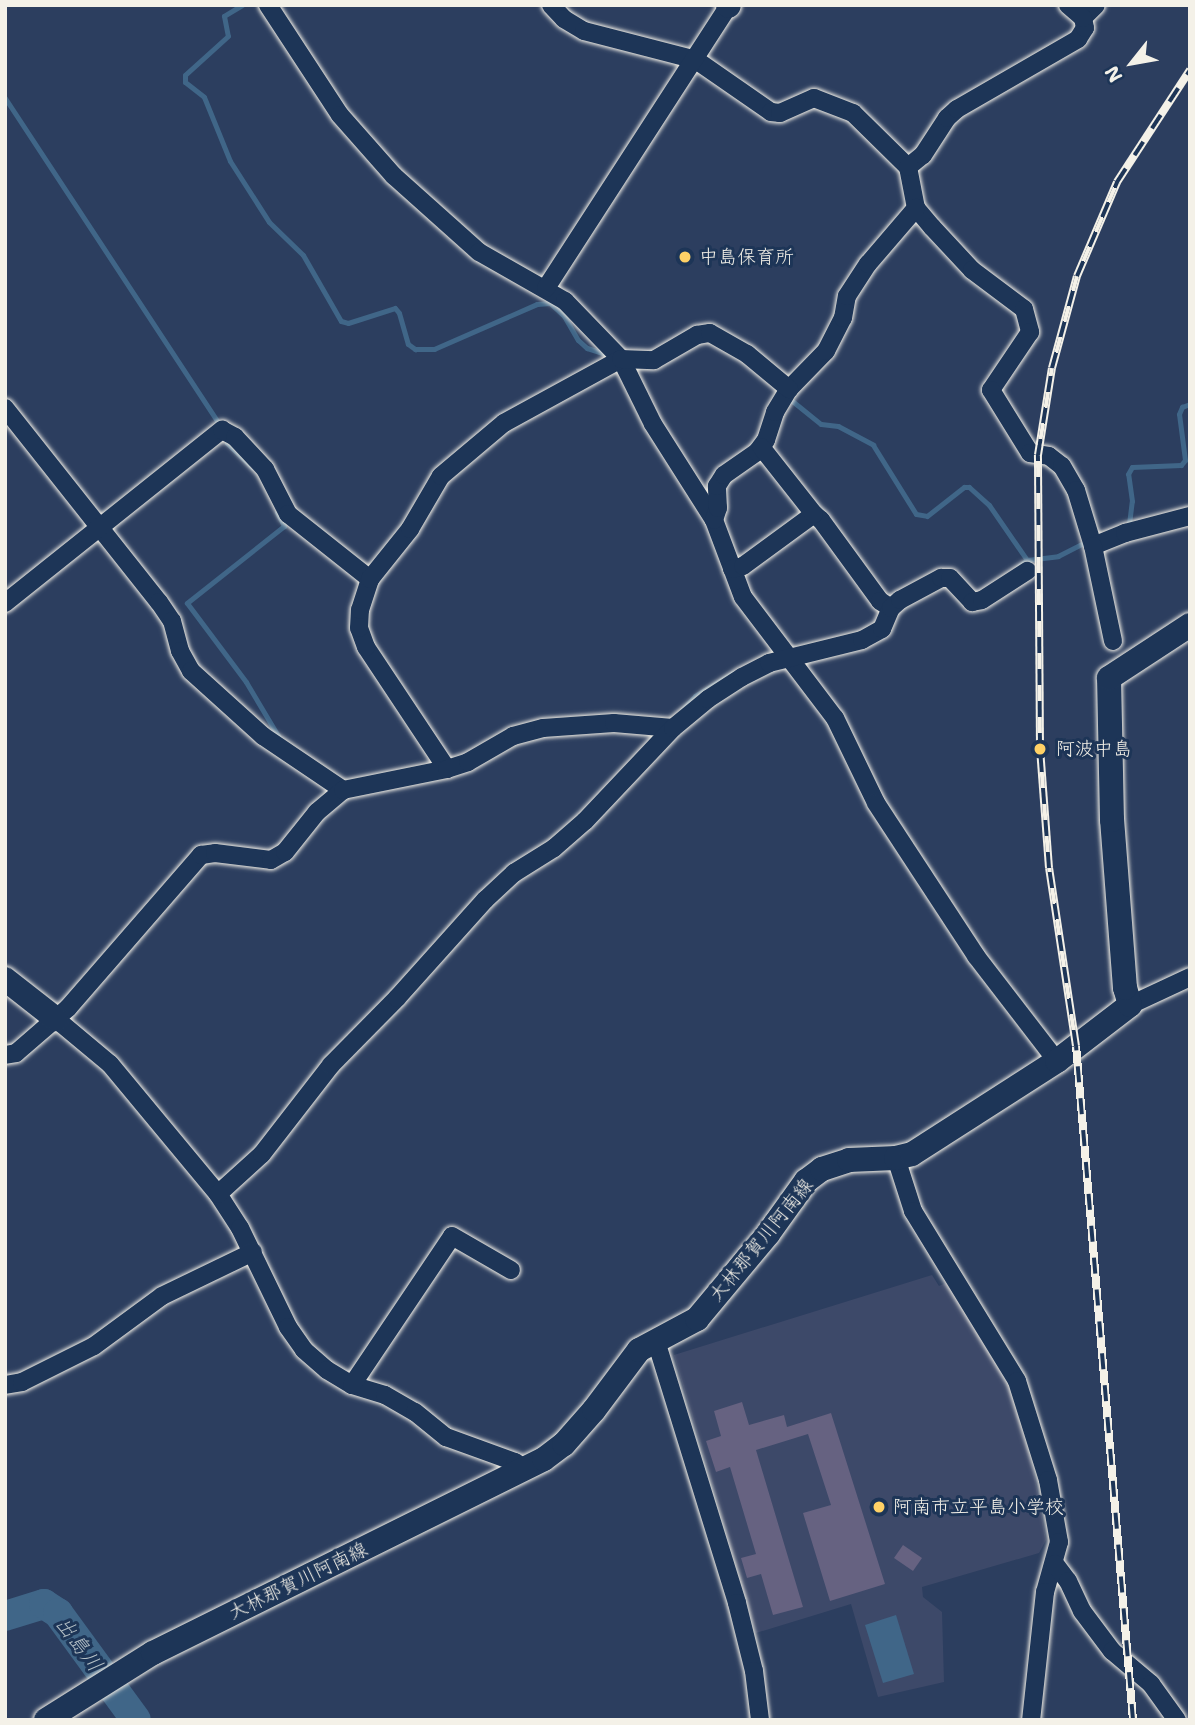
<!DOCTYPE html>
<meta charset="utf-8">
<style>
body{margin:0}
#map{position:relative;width:1195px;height:1725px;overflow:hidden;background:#2c3e5f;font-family:"Shantell Sans","Klee One",sans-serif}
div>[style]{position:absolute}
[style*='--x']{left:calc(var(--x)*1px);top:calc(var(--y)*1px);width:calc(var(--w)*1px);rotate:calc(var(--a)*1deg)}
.built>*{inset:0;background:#3d4969}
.water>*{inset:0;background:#406688}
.stream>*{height:5px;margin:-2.5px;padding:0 2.5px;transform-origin:2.5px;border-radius:2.5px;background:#406688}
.river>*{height:30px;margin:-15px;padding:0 15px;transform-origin:15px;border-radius:15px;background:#406688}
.building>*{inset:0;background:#666281}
.roads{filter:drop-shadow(0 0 2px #f4f1e8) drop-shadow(0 0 2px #f4f1e8)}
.street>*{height:18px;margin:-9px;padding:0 9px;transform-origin:9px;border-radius:9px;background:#1d3557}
.secondary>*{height:24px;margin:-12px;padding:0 12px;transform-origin:12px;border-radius:12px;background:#1d3557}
.rail>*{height:8px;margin-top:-4px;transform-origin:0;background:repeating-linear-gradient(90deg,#1d3557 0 16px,#f4f1e8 0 32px);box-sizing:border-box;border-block:2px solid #f4f1e8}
.dots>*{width:19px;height:19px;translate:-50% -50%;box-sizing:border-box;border:4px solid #1d3557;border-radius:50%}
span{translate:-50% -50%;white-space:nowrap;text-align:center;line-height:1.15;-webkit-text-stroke:6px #1d3557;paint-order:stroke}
.poi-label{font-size:19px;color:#f4f1e8}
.left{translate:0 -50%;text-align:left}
.street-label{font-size:19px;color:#f4f1e8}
.water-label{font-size:21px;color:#b5c0c6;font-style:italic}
.frame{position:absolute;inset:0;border:7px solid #f4f1e8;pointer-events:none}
.north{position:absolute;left:1097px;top:28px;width:70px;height:70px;-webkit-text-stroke:5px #1d3557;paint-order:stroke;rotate:239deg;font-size:19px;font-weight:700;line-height:28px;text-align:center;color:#f4f1e8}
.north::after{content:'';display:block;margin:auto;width:24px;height:32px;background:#f4f1e8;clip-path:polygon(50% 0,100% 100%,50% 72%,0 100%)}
</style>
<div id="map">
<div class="built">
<div style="clip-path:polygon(932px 1275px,939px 1286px,948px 1282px,1010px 1388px,1034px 1473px,1046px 1540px,1039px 1553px,922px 1587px,923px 1597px,942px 1612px,944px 1682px,878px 1697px,851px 1604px,756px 1633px,674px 1355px)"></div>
</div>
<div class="water">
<div style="clip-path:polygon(896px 1615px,914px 1674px,883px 1683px,865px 1625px)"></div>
</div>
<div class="stream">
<div style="--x:242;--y:5;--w:21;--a:149"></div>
<div style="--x:224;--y:16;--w:20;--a:79"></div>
<div style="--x:228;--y:36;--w:58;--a:137.8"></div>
<div style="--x:185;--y:75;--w:7;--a:90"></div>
<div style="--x:185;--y:82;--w:24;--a:38"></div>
<div style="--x:204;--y:97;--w:69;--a:67.9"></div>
<div style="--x:230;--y:161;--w:72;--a:57.4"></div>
<div style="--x:269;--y:222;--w:47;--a:44.1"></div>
<div style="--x:303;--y:255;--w:76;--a:60.1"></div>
<div style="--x:341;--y:321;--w:7;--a:16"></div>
<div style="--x:348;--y:323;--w:49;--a:-17.7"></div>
<div style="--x:395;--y:308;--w:6;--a:51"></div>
<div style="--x:399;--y:313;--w:32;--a:74"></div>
<div style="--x:408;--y:344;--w:9;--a:36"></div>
<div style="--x:415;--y:349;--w:19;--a:0"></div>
<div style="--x:434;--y:349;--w:112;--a:-23.6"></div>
<div style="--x:537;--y:304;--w:13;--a:-4"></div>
<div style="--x:550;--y:303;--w:19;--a:43"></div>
<div style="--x:564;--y:316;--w:28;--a:60"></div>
<div style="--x:578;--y:340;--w:12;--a:42"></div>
<div style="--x:587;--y:348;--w:19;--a:18"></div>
<div style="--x:5;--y:98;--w:386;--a:56.7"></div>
<div style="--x:791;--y:400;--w:38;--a:39"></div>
<div style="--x:821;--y:424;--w:17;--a:7"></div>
<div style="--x:838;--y:426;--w:40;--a:28"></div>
<div style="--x:873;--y:445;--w:81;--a:58.1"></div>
<div style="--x:916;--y:514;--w:11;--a:10"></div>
<div style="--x:927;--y:516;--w:47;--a:-38.1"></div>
<div style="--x:964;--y:487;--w:5;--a:0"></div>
<div style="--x:969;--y:487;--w:27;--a:42"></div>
<div style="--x:989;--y:505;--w:67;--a:55.4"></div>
<div style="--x:227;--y:443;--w:35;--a:44"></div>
<div style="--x:277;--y:512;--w:16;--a:63"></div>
<div style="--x:284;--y:526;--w:124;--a:141.6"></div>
<div style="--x:187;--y:603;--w:99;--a:53.2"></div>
<div style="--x:246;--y:682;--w:66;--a:59.2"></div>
<div style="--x:1124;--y:526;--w:5;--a:-22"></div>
<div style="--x:1129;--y:524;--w:23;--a:-83"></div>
<div style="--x:1132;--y:501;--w:27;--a:-98"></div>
<div style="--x:1128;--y:474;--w:8;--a:-60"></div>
<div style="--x:1132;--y:467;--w:49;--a:-2.3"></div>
<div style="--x:1181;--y:465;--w:6;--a:-51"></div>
<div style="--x:1185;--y:460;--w:46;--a:-97.4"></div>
<div style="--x:1179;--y:414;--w:8;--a:-67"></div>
<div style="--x:1182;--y:407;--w:9;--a:-21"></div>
<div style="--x:1018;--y:567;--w:11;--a:-38"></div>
<div style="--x:1027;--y:560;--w:31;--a:-7"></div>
<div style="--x:1058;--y:556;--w:35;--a:-27"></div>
<div style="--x:682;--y:710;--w:19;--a:-47"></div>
<div style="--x:695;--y:696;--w:44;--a:-31.2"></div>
</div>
<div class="river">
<div style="--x:5;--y:1616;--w:41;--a:-17.1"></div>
<div style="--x:44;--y:1604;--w:17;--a:33"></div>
<div style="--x:58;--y:1613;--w:132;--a:53.9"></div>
</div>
<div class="building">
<div style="clip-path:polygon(742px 1402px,749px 1425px,784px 1415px,787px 1427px,831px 1413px,885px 1584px,830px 1601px,803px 1513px,831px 1505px,808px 1434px,756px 1450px,803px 1607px,773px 1615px,761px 1574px,747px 1578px,741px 1558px,756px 1554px,730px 1467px,716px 1472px,706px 1441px,721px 1436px,714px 1411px)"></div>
<div style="clip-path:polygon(903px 1545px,922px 1558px,913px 1571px,894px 1558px)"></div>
</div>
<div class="roads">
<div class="street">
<div style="--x:268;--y:5;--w:131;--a:56.8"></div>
<div style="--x:340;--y:115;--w:81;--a:48.5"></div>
<div style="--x:394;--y:176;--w:114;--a:41.8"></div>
<div style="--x:479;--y:252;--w:99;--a:29.7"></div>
<div style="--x:565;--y:301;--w:81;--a:46"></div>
<div style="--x:621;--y:359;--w:72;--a:63.8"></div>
<div style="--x:653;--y:424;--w:114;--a:57.6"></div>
<div style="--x:714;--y:520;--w:82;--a:69.4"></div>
<div style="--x:743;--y:597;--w:152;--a:52.8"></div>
<div style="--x:835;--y:718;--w:94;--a:64.2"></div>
<div style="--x:876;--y:803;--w:183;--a:56.8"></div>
<div style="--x:976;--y:956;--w:133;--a:52.4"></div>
<div style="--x:551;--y:5;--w:19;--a:47"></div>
<div style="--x:564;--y:19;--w:23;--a:31"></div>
<div style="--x:584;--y:31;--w:116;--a:14.5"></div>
<div style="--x:696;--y:60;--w:91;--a:34.7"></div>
<div style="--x:771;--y:112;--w:9;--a:6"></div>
<div style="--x:780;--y:113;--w:37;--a:-24"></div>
<div style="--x:814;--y:98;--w:42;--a:21"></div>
<div style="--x:853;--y:113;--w:77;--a:44.5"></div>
<div style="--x:908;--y:167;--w:42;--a:79"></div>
<div style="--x:916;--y:208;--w:25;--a:50"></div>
<div style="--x:932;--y:227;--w:59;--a:47.1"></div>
<div style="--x:972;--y:270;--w:65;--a:36.9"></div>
<div style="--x:1024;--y:309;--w:24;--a:75"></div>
<div style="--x:1030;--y:332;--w:70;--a:123.9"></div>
<div style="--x:991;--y:390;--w:74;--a:58.2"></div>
<div style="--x:1030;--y:453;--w:19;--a:9"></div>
<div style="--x:1049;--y:456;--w:16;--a:38"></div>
<div style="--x:1062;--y:466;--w:28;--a:60"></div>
<div style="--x:1076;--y:490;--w:59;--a:73.1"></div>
<div style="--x:1093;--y:546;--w:35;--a:-22"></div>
<div style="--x:1125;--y:533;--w:67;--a:-14.7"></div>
<div style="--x:1083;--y:18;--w:18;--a:-45"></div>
<div style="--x:908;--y:167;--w:19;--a:-39"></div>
<div style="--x:923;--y:155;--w:44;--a:-57"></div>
<div style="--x:947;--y:118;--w:13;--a:-42"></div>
<div style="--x:957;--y:109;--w:140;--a:-30"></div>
<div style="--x:1078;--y:39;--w:13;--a:-58"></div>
<div style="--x:1085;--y:28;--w:10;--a:-101"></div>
<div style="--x:1083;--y:18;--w:20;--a:-139"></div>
<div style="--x:546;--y:288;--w:337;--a:-57.1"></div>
<div style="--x:5;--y:408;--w:248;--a:51.6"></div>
<div style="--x:159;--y:602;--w:23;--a:56"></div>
<div style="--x:172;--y:621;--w:31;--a:75"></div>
<div style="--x:180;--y:651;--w:23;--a:61"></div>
<div style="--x:191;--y:671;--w:97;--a:42.1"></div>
<div style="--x:263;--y:736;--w:97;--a:34"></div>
<div style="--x:814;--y:514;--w:9;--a:41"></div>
<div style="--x:821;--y:520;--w:100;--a:53.9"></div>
<div style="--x:880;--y:601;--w:13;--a:32"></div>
<div style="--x:714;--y:520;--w:13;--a:-72"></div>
<div style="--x:718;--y:508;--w:22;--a:-93"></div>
<div style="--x:717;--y:486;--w:13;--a:-58"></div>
<div style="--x:724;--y:475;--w:40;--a:-34.9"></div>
<div style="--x:757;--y:452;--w:15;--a:-53"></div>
<div style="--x:766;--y:440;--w:29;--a:-72"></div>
<div style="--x:775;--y:412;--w:27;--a:-59"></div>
<div style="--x:789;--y:389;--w:53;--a:-45.8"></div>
<div style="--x:826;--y:351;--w:37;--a:-63"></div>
<div style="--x:843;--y:318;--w:22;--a:-80"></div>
<div style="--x:847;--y:296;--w:38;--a:-57"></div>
<div style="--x:868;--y:264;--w:74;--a:-49.4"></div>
<div style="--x:1093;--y:546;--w:97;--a:78.1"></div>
<div style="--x:732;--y:569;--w:11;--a:-15"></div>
<div style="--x:743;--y:566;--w:88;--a:-36.2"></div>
<div style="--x:814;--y:514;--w:85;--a:-128.3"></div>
<div style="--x:5;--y:603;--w:278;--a:-38.6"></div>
<div style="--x:222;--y:430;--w:15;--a:28"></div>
<div style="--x:235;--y:437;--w:44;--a:46.8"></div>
<div style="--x:265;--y:469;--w:51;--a:62.9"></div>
<div style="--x:288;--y:514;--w:105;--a:38.4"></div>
<div style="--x:447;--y:769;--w:146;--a:-123.6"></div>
<div style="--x:366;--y:647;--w:20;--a:-110"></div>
<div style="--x:359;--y:628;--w:18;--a:-87"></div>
<div style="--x:360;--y:610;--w:33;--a:-72"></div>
<div style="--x:370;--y:579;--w:64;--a:-51.3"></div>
<div style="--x:410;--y:529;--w:61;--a:-59.7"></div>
<div style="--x:441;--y:476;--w:82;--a:-40.1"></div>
<div style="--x:504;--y:423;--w:133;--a:-28.7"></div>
<div style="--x:621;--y:359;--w:33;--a:2"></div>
<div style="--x:654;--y:360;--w:50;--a:-30.2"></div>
<div style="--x:697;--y:335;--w:13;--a:-9"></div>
<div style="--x:710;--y:333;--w:43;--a:29.6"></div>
<div style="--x:747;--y:354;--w:55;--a:39.8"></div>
<div style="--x:1130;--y:1005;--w:66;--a:-25"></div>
<div style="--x:56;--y:1019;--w:70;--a:39.8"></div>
<div style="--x:110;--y:1064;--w:169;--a:50.3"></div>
<div style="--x:218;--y:1194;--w:40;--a:57.1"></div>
<div style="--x:240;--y:1228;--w:110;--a:64.1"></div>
<div style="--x:288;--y:1327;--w:28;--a:55"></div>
<div style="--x:304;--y:1350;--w:30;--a:41"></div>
<div style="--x:327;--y:1370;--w:29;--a:31"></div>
<div style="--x:352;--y:1385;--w:34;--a:17"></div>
<div style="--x:385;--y:1395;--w:34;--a:30"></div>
<div style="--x:415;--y:1412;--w:40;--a:39"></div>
<div style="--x:446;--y:1437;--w:73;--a:19.9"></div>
<div style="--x:515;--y:1462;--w:14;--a:34"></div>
<div style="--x:5;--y:1055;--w:11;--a:-10"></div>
<div style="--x:16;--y:1053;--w:69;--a:-40.9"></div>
<div style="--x:68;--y:1008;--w:203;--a:-49"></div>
<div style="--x:201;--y:855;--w:14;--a:-8"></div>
<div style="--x:215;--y:853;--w:56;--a:7.1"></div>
<div style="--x:271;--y:860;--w:16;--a:-30"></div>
<div style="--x:285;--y:852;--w:51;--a:-51.3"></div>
<div style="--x:317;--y:812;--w:34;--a:-40"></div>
<div style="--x:343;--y:790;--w:106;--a:-11.4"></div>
<div style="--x:447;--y:769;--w:22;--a:-18"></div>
<div style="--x:468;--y:762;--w:52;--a:-30"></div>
<div style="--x:513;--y:736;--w:31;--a:-15"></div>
<div style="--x:543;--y:728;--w:71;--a:-4"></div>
<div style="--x:614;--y:723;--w:59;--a:4.8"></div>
<div style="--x:896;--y:1158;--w:56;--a:72.2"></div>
<div style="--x:913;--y:1211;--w:199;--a:58.5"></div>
<div style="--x:1017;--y:1381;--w:104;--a:72.6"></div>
<div style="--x:1048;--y:1480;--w:63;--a:79.9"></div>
<div style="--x:1059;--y:1542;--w:52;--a:105.6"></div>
<div style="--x:1045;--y:1592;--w:129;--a:96.2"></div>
<div style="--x:218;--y:1194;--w:59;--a:-42.3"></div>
<div style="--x:262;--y:1154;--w:113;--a:-52.2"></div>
<div style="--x:331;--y:1065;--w:94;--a:-45.4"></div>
<div style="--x:397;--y:998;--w:132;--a:-48.1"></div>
<div style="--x:485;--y:900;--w:40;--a:-43"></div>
<div style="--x:514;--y:873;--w:47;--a:-32"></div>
<div style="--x:554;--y:848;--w:41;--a:-41.1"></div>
<div style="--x:585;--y:821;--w:128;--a:-46.6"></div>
<div style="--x:673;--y:728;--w:45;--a:-39.6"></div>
<div style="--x:708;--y:699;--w:40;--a:-32.9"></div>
<div style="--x:742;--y:677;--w:30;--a:-27"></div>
<div style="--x:769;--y:663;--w:96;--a:-13.9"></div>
<div style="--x:862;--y:640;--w:23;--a:-29"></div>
<div style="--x:882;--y:629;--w:23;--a:-67"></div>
<div style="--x:891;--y:608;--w:12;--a:-42"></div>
<div style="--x:900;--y:600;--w:47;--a:-28.2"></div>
<div style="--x:941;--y:578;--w:9;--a:0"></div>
<div style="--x:950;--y:578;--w:33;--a:47"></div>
<div style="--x:972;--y:602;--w:10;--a:-11"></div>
<div style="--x:982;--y:600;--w:54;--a:-32.8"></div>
<div style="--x:656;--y:1341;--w:274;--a:72.8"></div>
<div style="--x:737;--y:1603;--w:70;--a:76"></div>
<div style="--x:754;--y:1671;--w:49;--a:83"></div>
<div style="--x:5;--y:1385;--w:17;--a:-10"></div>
<div style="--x:22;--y:1382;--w:80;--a:-26.6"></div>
<div style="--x:94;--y:1346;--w:84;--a:-36.3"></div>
<div style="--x:162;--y:1296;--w:101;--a:-25.8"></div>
<div style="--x:352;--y:1385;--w:179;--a:-56.1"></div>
<div style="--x:452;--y:1236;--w:68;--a:30"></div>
<div style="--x:1055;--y:1564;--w:21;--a:53"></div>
<div style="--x:1068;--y:1581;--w:33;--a:65"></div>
<div style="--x:1082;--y:1611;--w:50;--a:53.1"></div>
<div style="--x:1112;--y:1651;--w:51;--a:40.2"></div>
<div style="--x:1151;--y:1684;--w:44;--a:54.2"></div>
</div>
<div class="secondary">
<div style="--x:728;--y:5;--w:1;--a:45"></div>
<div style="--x:5;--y:979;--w:65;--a:38.1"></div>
<div style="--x:46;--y:1720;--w:126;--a:-32.1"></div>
<div style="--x:153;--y:1653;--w:436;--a:-26.4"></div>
<div style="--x:544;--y:1459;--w:25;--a:-37"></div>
<div style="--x:564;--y:1444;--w:45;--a:-48.6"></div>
<div style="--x:594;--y:1410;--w:75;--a:-53.1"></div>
<div style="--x:639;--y:1350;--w:66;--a:-28.1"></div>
<div style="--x:697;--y:1319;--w:111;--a:-50.1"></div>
<div style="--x:768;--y:1234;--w:65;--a:-54.4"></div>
<div style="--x:806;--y:1181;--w:20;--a:-37"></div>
<div style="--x:822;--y:1169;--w:28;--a:-18"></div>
<div style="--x:849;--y:1160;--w:47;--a:-2.4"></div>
<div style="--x:896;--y:1158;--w:16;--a:-14"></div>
<div style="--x:912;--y:1154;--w:172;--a:-32.7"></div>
<div style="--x:1057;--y:1061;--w:92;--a:-37.5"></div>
<div style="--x:1130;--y:1005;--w:18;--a:-106"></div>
<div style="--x:1125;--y:988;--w:169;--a:-94.4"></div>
<div style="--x:1112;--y:820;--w:142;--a:-91.2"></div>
<div style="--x:1109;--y:678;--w:97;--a:-33.2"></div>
</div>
</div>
<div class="rail">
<div style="--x:1133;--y:1720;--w:676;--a:-94.83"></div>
<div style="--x:1076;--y:1046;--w:180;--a:-98.6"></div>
<div style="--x:1049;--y:868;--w:119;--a:-94.3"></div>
<div style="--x:1040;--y:749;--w:294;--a:-90.4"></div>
<div style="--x:1038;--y:455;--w:88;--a:-80.9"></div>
<div style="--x:1052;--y:368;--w:95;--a:-74.8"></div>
<div style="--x:1077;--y:276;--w:102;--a:-66.9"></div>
<div style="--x:1117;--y:182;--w:134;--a:-56.9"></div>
</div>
<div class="dots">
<div style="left:685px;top:257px;background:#ffd166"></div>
<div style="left:1040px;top:749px;background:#ffd166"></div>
<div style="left:879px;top:1507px;background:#ffd166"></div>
</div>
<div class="poi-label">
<span class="left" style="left:699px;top:257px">中島保育所</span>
<span class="left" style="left:1056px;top:749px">阿波中島</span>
<span class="left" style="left:893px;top:1507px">阿南市立平島小学校</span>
</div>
<div class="street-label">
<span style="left:761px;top:1240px;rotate:-51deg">大林那賀川阿南線</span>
<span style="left:298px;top:1581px;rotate:-26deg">大林那賀川阿南線</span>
</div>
<div class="water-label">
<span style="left:79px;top:1644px;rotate:53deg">出島川</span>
</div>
<div class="frame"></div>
<div class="north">N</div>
</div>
